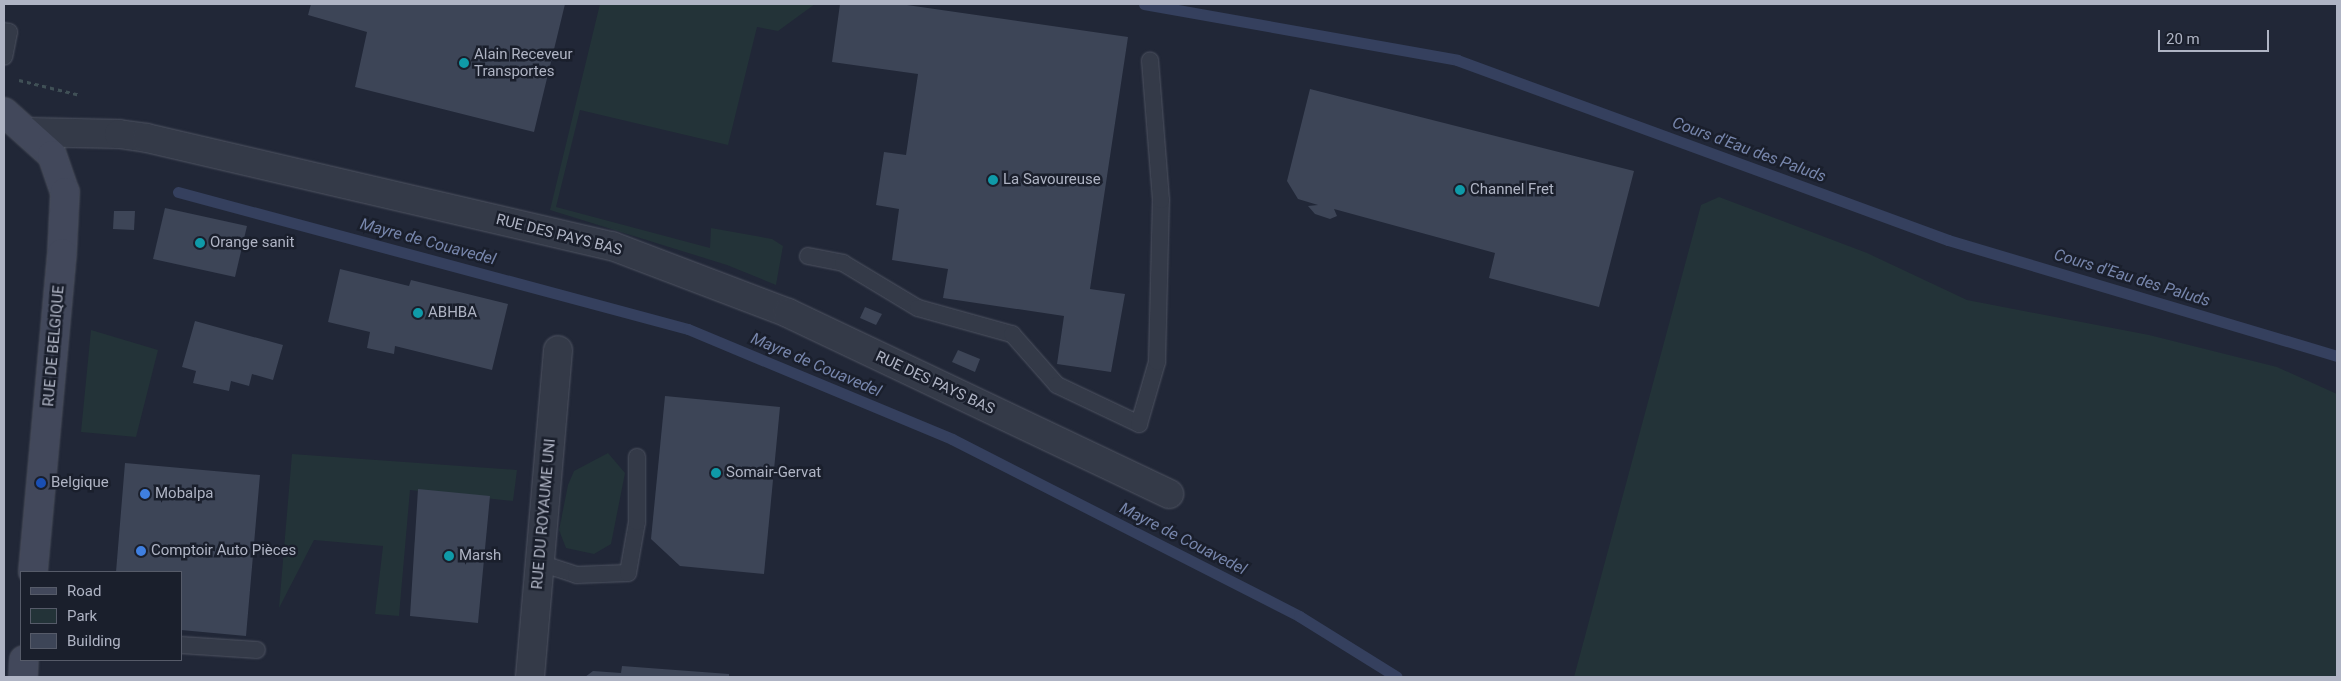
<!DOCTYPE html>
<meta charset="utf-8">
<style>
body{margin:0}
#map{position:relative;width:2341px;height:681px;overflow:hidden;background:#212737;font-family:Roboto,sans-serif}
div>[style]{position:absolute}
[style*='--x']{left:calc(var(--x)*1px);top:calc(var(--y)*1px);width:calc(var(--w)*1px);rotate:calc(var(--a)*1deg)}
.green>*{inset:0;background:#233338}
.stream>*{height:11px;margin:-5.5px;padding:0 5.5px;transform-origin:5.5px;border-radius:5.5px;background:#35405e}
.building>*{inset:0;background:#3d4557}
.path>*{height:3px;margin-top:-1.5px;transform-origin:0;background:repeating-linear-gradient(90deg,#405056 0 4px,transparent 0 8px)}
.roads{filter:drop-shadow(0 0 1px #4f5462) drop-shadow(0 0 1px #4f5462)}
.lane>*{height:16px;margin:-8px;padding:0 8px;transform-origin:8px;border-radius:8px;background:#343a48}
.street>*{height:28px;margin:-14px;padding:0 14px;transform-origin:14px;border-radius:14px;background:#343a48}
.secondary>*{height:28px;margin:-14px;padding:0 14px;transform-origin:14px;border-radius:14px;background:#42485b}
.dots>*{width:14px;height:14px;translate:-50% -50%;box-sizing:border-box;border:2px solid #1a1f2c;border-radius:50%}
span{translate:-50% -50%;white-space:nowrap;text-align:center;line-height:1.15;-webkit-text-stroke:5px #1a1f2c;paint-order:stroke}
.poi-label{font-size:15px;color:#afb4c4}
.left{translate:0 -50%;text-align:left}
.street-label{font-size:15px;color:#afb4c4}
.water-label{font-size:16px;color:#7786ac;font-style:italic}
.frame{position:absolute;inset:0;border:5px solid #afb4c4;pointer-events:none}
.legend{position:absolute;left:20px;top:571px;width:162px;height:90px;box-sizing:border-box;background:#1a1f2c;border:1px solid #565b69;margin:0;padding:6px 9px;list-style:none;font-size:15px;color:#afb4c4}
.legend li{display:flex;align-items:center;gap:10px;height:25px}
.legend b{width:25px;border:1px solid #565b69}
.scale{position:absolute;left:2158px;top:30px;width:111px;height:22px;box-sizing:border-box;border:2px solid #afb4c4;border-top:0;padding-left:6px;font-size:15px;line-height:18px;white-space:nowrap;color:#afb4c4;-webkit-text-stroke:4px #1a1f2c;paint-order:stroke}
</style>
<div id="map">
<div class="green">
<div style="clip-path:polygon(600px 4px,815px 4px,778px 31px,757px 27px,728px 145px,580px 110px,556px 207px,710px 248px,711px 228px,772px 239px,783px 246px,776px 285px,727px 265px,550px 210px)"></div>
<div style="clip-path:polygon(1719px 197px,1867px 253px,1967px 300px,2149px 335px,2277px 367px,2337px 394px,2337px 677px,1574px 677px,1701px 205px)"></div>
<div style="clip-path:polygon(91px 330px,158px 350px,136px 437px,81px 432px)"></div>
<div style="clip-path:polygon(608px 453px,625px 473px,611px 544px,594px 554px,566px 548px,559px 530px,568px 485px,574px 471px)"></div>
<div style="clip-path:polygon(292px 454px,517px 470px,513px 501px,410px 490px,399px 616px,375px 614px,383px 546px,314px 540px,279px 608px)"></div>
</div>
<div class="stream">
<div style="--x:1144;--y:4;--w:318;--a:10.1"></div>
<div style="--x:1457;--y:60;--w:523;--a:20.13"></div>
<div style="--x:1948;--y:240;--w:406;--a:16.6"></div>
<div style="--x:178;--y:192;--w:528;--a:15.04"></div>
<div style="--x:688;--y:329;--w:286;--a:22.6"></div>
<div style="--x:952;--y:439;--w:390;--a:27"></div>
<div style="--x:1299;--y:616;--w:115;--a:31.9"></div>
</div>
<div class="building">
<div style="clip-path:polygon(311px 4px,565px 4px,534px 132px,355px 87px,367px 32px,308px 15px)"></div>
<div style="clip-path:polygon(840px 4px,900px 4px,1128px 37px,1090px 289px,1125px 294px,1111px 372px,1057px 364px,1064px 316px,943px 298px,948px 269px,892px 260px,899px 209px,876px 205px,884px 152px,906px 155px,918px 74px,832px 62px)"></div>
<div style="clip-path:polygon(1310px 89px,1634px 171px,1599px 307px,1489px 278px,1495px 253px,1334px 209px,1337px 216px,1330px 219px,1315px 214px,1308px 206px,1318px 205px,1298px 199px,1287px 181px)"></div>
<div style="clip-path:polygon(165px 208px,247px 226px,235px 277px,153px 259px)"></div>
<div style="clip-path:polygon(114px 211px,135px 211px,134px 230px,113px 229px)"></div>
<div style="clip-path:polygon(340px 269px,409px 286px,411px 280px,508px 304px,492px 370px,395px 346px,394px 354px,367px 348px,370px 332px,328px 322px)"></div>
<div style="clip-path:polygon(865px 307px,882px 314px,876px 325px,860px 318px)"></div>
<div style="clip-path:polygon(195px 321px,283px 345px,273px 380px,252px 374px,249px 386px,231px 381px,229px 391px,193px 383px,196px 371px,182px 367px)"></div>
<div style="clip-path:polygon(958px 350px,980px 359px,975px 372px,952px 362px)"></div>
<div style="clip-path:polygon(665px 396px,780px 407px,764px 574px,680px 566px,651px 539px)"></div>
<div style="clip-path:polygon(125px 463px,260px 475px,246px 636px,181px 630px,181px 572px,116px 572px)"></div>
<div style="clip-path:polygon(418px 489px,490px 496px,478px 623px,410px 616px)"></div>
<div style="clip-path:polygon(622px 666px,729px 674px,729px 677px,585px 677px,593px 671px,621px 673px)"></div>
</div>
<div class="path">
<div style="--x:19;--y:80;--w:63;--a:13.8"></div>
</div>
<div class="roads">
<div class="lane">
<div style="--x:4;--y:31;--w:5;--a:11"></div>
<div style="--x:9;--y:32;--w:25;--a:101"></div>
<div style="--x:808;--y:256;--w:36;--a:11"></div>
<div style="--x:843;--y:263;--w:87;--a:31"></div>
<div style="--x:918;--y:308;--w:98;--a:15.5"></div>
<div style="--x:1012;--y:334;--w:68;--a:48.6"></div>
<div style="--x:1057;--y:385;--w:91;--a:25.4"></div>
<div style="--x:1139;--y:424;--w:65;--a:-73.8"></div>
<div style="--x:1157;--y:362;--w:162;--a:-88.6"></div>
<div style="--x:1161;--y:200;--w:140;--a:-94.5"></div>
<div style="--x:540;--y:563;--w:38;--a:18"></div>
<div style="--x:576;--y:575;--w:52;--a:-2.2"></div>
<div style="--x:628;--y:573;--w:52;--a:-80"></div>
<div style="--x:637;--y:522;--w:65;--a:-90"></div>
<div style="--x:181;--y:645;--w:76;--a:3.8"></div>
</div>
<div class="street">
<div style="--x:29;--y:132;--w:90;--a:1.3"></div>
<div style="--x:119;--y:134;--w:28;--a:8"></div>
<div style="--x:147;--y:138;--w:477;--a:13.1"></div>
<div style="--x:612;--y:246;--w:188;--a:20.8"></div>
<div style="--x:788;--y:313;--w:422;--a:25.4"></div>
<div style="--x:530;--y:677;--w:328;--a:-85.1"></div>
</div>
<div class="secondary">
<div style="--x:4;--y:112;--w:64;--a:41.9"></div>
<div style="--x:52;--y:155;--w:39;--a:71"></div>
<div style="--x:65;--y:192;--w:61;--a:92.8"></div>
<div style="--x:62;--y:253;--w:320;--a:95.2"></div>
<div style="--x:23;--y:677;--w:17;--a:-87"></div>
</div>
</div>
<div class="dots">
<div style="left:464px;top:63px;background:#0f9aa8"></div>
<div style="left:993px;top:180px;background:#0f9aa8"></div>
<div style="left:1460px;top:190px;background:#0f9aa8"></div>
<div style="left:200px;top:243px;background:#0f9aa8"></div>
<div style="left:418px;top:313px;background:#0f9aa8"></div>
<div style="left:716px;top:473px;background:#0f9aa8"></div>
<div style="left:41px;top:483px;background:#1a4fb4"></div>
<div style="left:145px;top:494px;background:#3f7fe0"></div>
<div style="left:141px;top:551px;background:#3f7fe0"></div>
<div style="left:449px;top:556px;background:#0f9aa8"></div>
</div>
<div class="poi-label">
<span class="left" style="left:474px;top:63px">Alain Receveur<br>Transportes</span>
<span class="left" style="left:1003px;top:180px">La Savoureuse</span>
<span class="left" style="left:1470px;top:190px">Channel Fret</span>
<span class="left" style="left:210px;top:243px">Orange sanit</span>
<span class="left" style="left:428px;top:313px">ABHBA</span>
<span class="left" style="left:726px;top:473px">Somair-Gervat</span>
<span class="left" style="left:51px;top:483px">Belgique</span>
<span class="left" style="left:155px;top:494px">Mobalpa</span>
<span class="left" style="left:151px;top:551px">Comptoir Auto Pièces</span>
<span class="left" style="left:459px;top:556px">Marsh</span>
</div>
<div class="street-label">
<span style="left:559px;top:235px;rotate:14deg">RUE DES PAYS BAS</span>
<span style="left:54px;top:346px;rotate:-85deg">RUE DE BELGIQUE</span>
<span style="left:935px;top:383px;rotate:25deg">RUE DES PAYS BAS</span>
<span style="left:544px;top:514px;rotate:-85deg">RUE DU ROYAUME UNI</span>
</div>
<div class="water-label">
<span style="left:1749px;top:150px;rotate:20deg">Cours d'Eau des Paluds</span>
<span style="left:428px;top:242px;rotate:15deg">Mayre de Couavedel</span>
<span style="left:2132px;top:278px;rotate:17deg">Cours d'Eau des Paluds</span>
<span style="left:816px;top:365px;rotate:23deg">Mayre de Couavedel</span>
<span style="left:1183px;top:539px;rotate:27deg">Mayre de Couavedel</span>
</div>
<div class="frame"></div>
<ul class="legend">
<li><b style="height:6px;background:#42485b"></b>Road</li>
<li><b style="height:14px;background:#233338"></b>Park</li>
<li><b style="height:14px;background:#3d4557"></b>Building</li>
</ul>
<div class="scale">20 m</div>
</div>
